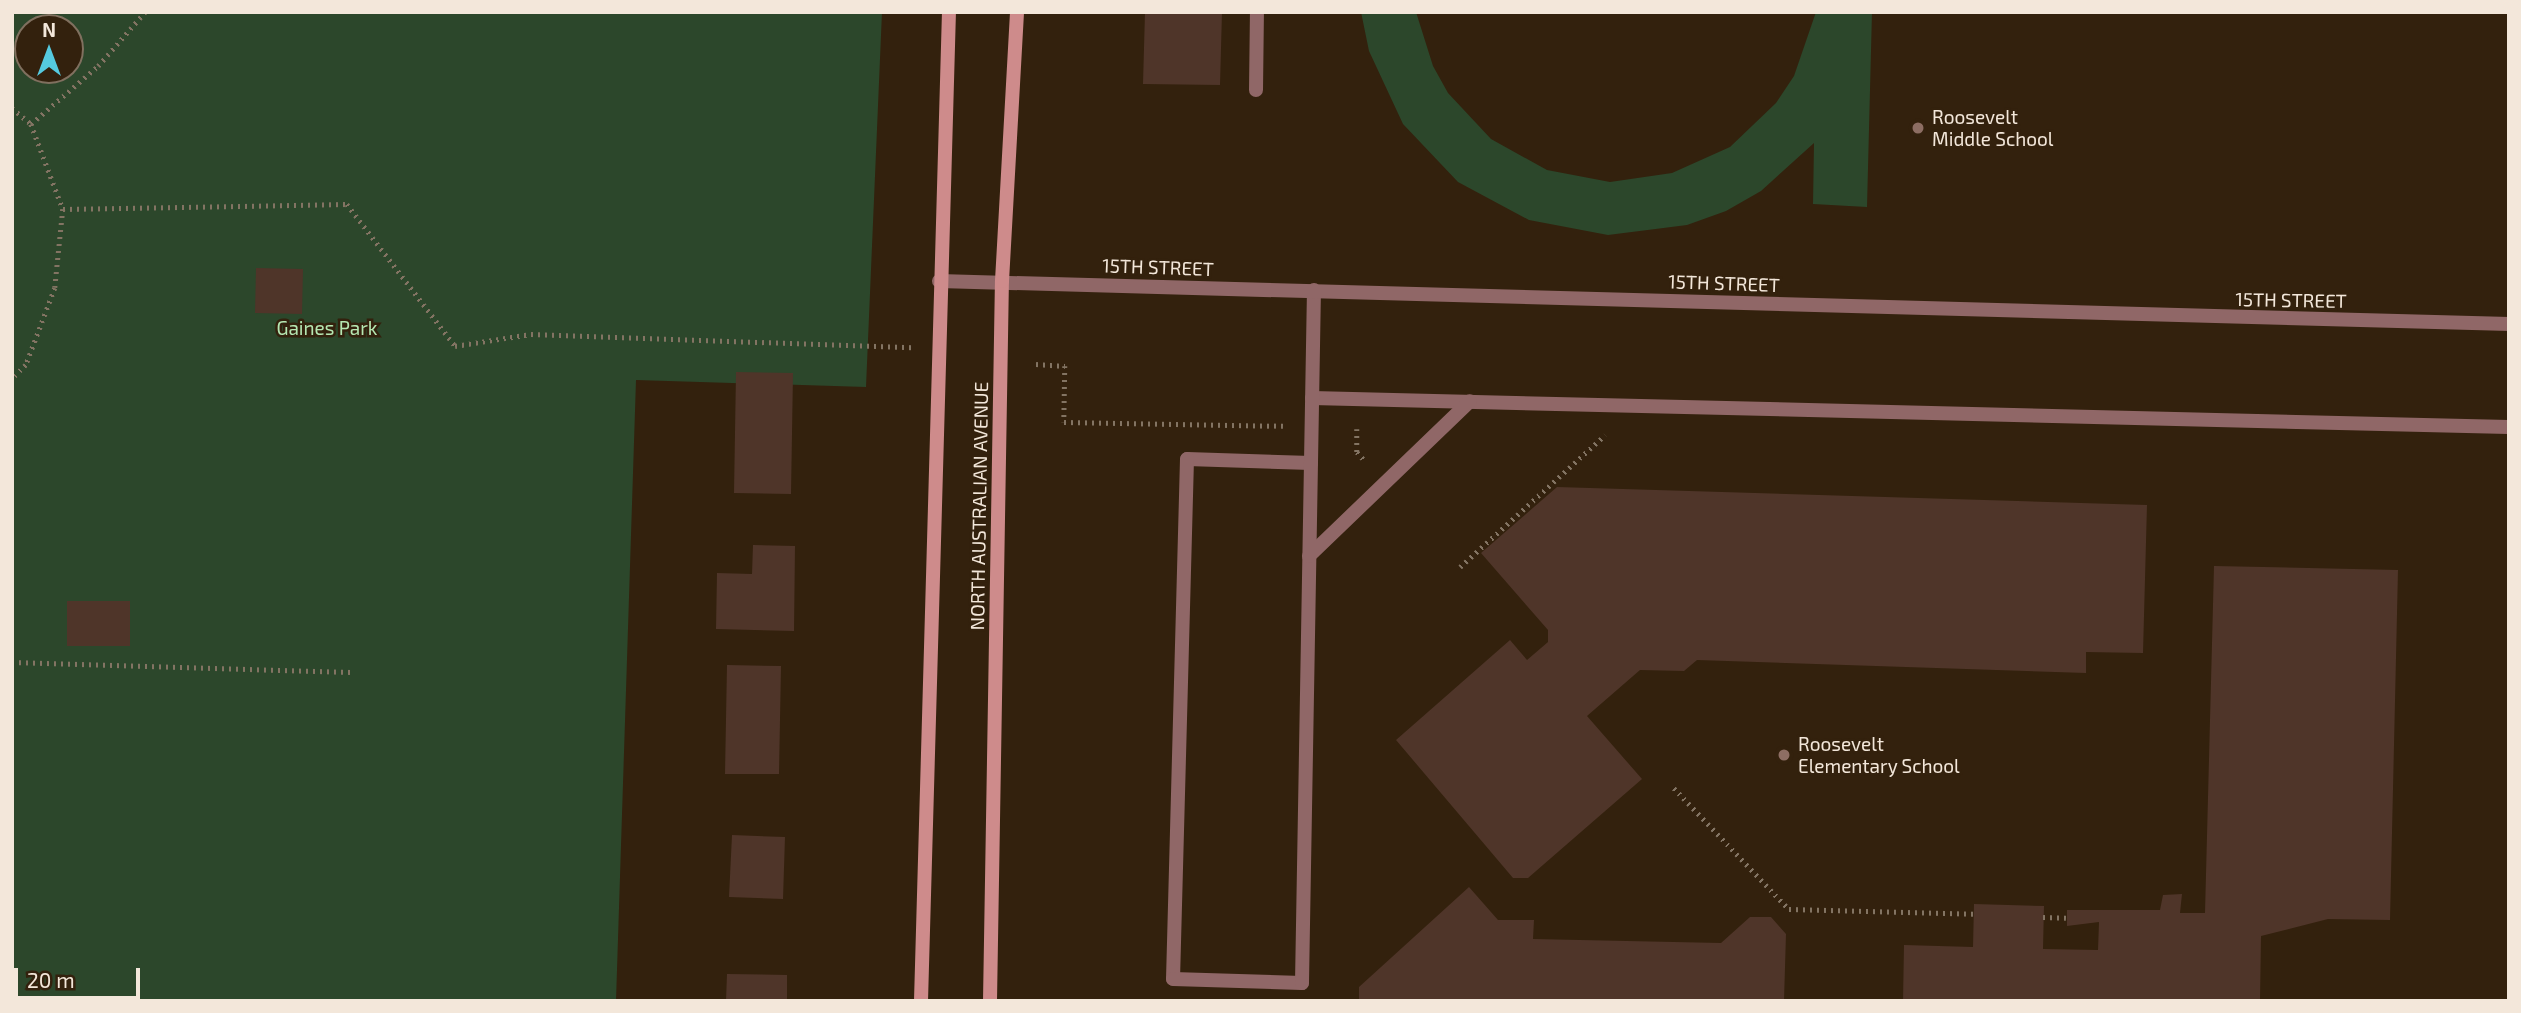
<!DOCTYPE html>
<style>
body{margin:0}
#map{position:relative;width:2521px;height:1013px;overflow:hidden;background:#33210d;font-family:"Exo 2",sans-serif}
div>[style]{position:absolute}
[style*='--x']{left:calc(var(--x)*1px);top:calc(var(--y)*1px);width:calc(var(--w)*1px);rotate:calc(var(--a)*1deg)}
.green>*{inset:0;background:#2c472b}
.building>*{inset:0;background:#4f3529}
.path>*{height:4.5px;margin-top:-2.25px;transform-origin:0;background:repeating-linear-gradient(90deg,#837463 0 2px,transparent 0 7px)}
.lane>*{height:14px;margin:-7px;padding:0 7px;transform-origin:7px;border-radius:7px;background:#906767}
.street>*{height:14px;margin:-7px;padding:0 7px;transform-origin:7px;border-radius:7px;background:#906767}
.secondary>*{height:14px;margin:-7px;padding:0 7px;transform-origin:7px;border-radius:7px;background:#ce8b8b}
.dots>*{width:19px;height:19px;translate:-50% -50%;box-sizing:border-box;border:4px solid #33210d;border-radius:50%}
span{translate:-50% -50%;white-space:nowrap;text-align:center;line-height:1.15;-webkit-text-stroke:5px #33210d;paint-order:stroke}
.poi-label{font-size:19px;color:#f3e7da}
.left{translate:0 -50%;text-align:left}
.street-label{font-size:19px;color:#f3e7da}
.park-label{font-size:19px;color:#b5e7b2}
.frame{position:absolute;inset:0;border:14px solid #f3e7da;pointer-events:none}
.north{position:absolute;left:14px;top:14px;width:70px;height:70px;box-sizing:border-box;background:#33210d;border:2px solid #80705f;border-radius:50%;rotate:0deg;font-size:19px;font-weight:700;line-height:28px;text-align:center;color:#f3e7da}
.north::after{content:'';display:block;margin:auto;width:24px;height:32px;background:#55cadf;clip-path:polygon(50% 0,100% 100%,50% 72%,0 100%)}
.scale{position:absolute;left:14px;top:968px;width:126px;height:32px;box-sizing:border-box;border:4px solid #f3e7da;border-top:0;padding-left:9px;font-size:21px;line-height:24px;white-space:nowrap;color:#f3e7da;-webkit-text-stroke:5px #33210d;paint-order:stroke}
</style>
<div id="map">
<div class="green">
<div style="clip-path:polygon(evenodd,12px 12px,882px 12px,866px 387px,636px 380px,616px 1001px,12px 1001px,12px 12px,28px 28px,70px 28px,70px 70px,28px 70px,28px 28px)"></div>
<div style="clip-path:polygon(1361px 12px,1416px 12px,1433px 66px,1448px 93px,1491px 139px,1547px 170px,1610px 182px,1672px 173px,1730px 147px,1776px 103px,1794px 76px,1816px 12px,1872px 12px,1867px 207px,1813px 204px,1814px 143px,1761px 191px,1726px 211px,1687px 225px,1608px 235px,1529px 220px,1458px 182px,1403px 124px,1369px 51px)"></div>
</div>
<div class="building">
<div style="clip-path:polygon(1145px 12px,1222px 12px,1220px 85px,1143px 84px)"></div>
<div style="clip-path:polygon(256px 268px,303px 269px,302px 314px,255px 313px)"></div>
<div style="clip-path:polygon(736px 372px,793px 373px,791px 494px,734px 493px)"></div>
<div style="clip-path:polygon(1557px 487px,2147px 505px,2143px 653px,2086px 652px,2086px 673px,1697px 660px,1684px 671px,1640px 670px,1587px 716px,1642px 779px,1528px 878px,1513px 878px,1396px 740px,1510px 640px,1527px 660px,1548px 642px,1548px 630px,1481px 553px)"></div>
<div style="clip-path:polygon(753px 545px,795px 546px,794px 631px,716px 629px,717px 573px,752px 574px)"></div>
<div style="clip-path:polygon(2214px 566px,2398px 570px,2390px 920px,2328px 919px,2261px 936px,2260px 1001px,1903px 1001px,1904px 945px,1973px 947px,1974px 904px,2044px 906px,2043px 949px,2098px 950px,2099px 922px,2067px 926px,2067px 910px,2160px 910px,2163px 895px,2182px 894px,2180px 913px,2205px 913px)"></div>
<div style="clip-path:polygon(67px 601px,130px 601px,130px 646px,67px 646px)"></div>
<div style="clip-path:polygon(727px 665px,781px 666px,779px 774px,725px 774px)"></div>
<div style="clip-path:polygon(732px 835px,785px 837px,783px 899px,729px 897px)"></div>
<div style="clip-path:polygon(1469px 887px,1498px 920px,1534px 920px,1533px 939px,1721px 943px,1750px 917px,1771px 917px,1786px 934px,1784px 1001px,1359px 1001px,1359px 987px)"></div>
<div style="clip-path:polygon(727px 974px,787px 975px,787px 1001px,726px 1001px)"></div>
</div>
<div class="path">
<div style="--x:12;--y:108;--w:25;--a:40"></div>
<div style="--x:31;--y:124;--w:91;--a:69.4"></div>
<div style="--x:63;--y:209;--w:79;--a:95.8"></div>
<div style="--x:55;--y:288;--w:82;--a:110.6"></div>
<div style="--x:26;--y:365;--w:20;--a:135"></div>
<div style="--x:31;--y:124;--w:89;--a:-40.9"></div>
<div style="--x:98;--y:66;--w:72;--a:-49"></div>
<div style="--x:63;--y:209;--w:284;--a:-1"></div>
<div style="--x:347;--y:204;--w:178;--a:52.7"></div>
<div style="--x:455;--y:346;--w:77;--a:-9"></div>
<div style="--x:531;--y:334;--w:381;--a:2"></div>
<div style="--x:1036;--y:364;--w:29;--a:4"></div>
<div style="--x:1065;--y:366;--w:56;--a:91"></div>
<div style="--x:1064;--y:422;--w:219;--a:1"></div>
<div style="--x:1357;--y:429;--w:23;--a:90"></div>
<div style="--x:1357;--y:452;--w:13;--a:48"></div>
<div style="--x:1460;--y:567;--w:196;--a:-42.3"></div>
<div style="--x:12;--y:662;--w:339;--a:1.7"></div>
<div style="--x:1674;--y:788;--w:167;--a:46.5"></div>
<div style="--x:1789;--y:909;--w:185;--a:1.5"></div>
<div style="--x:2043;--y:917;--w:23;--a:2"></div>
</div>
<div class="lane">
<div style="--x:1256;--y:90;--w:78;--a:-89.3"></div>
<div style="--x:1312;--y:398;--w:1197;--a:1.39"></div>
<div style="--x:1311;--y:463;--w:124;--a:-178.2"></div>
<div style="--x:1187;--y:459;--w:520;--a:91.54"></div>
<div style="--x:1173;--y:979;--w:129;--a:1.8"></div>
<div style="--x:1302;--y:983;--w:693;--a:-89.01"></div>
<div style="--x:1309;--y:556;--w:223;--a:-43.9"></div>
</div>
<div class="street">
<div style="--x:939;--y:281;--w:1571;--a:1.57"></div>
</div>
<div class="secondary">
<div style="--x:921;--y:1001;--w:989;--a:-88.38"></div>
<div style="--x:990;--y:1001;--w:720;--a:-89.05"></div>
<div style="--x:1002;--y:281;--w:269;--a:-86.8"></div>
</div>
<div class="dots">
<div style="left:1918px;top:128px;background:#8d6e63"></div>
<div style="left:1784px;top:755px;background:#8d6e63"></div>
</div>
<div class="poi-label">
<span class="left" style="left:1932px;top:128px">Roosevelt<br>Middle School</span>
<span class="left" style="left:1798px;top:755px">Roosevelt<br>Elementary School</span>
</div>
<div class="street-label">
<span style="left:1158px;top:267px;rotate:2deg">15TH STREET</span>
<span style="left:1724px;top:283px;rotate:2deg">15TH STREET</span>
<span style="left:2291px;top:300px;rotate:1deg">15TH STREET</span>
<span style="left:979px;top:506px;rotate:-89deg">NORTH AUSTRALIAN AVENUE</span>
</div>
<div class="park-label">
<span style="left:327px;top:328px">Gaines Park</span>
</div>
<div class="frame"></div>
<div class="north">N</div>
<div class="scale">20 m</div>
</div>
